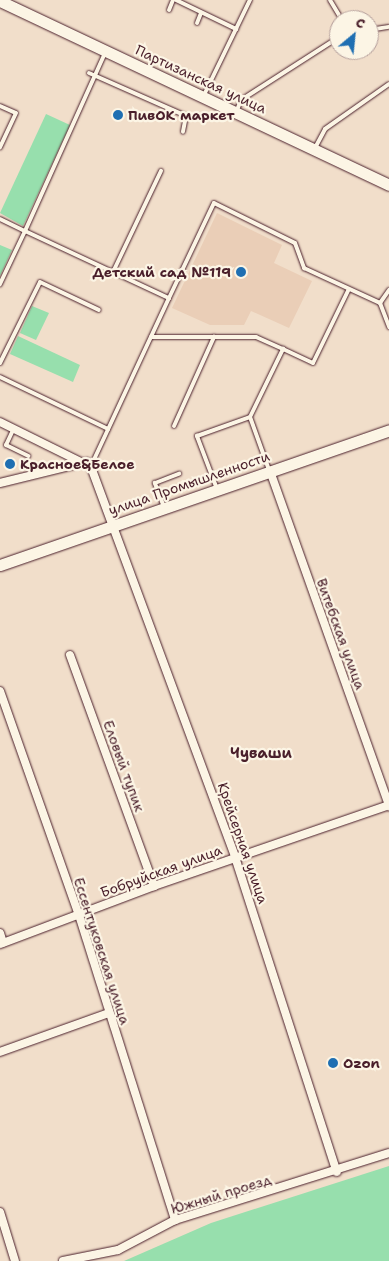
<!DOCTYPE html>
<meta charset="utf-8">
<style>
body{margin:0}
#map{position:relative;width:389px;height:1261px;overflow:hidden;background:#f1deca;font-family:"Shantell Sans",sans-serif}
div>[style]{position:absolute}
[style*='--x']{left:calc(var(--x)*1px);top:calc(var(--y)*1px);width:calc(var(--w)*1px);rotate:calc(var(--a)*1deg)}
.built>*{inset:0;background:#eaceb7}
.green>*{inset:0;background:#97dfad}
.roads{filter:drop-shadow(0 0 1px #4a1f2b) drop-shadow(0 0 1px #4a1f2b)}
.lane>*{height:4px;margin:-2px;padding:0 2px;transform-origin:2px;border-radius:2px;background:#fcf5e5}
.street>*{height:8px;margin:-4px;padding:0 4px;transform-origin:4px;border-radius:4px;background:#fcf5e5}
.secondary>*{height:11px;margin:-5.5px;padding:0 5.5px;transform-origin:5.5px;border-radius:5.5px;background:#fcf5e5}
.dots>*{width:14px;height:14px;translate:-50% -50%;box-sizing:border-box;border:2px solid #fcf5e5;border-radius:50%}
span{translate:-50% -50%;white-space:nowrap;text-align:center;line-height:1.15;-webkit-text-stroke:4.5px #fcf5e5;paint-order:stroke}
.street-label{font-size:14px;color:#4a1f2b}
.poi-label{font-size:14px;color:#4a1f2b;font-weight:700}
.left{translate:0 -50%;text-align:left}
.right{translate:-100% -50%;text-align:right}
.neighbourhood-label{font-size:15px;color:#4a1f2b;font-weight:700}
.north{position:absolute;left:329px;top:10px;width:50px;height:50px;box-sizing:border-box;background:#fcf5e5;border:1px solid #b59f9b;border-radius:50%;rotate:28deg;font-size:14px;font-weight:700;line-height:20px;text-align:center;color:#4a1f2b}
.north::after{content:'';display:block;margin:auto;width:18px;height:22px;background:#1f6fb2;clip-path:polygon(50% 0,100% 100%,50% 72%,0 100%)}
</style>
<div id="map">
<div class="built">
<div style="clip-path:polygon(217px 213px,282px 245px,274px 263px,312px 281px,289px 328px,251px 311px,244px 325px,210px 325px,172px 308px)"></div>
</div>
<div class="green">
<div style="clip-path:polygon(46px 114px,70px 125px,23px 226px,0 213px)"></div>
<div style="clip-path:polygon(0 245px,12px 250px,0 276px)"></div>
<div style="clip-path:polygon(32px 306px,49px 313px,36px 340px,20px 333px)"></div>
<div style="clip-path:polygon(18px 336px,80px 365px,73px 382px,10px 354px)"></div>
<div style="clip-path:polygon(389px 1166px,389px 1261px,124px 1261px,211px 1223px)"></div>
</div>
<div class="roads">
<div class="lane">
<div style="--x:176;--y:0;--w:67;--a:25.8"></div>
<div style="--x:330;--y:0;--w:23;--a:59"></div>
<div style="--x:169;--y:10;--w:11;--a:-68"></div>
<div style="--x:197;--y:23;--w:11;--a:-68"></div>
<div style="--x:369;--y:30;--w:20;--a:-9"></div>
<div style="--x:105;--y:53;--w:195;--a:114.2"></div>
<div style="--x:25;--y:231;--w:159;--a:25"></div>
<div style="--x:169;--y:298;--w:105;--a:-64.7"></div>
<div style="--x:214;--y:203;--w:90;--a:26.3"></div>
<div style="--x:295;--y:243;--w:27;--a:70"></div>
<div style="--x:304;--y:268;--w:84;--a:24.7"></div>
<div style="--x:380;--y:303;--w:26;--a:69"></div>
<div style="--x:89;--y:73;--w:106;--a:23.9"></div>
<div style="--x:186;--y:116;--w:16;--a:101"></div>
<div style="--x:204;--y:95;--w:106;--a:-64.2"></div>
<div style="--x:0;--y:106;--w:17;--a:24"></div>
<div style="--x:16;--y:113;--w:38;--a:115"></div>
<div style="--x:237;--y:110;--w:11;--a:-68"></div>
<div style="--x:241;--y:100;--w:117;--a:-32.7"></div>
<div style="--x:315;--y:148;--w:21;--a:-62"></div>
<div style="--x:325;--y:129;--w:78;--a:-35.1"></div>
<div style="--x:0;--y:219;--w:28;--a:26"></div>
<div style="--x:25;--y:231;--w:59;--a:115.3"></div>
<div style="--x:113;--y:272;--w:112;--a:-64.6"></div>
<div style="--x:380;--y:303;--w:16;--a:-55"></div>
<div style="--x:151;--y:337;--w:105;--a:0"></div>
<div style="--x:256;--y:337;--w:30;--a:24"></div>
<div style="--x:0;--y:363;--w:90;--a:-63.7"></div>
<div style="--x:40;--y:282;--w:65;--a:25.4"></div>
<div style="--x:0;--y:377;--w:120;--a:25.7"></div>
<div style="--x:174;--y:426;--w:98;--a:-65.8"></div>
<div style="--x:14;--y:428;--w:19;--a:115"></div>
<div style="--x:6;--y:445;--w:25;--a:26"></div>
<div style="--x:91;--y:466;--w:185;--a:-65.1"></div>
<div style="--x:269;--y:470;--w:56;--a:-109.7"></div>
<div style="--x:250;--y:417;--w:76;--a:-64.1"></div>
<div style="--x:283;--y:349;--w:33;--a:25"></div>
<div style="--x:313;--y:363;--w:82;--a:-64.1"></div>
<div style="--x:217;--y:489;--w:57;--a:-110.7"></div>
<div style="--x:197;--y:436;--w:56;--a:-19.7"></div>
<div style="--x:164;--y:507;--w:26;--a:-111"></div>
<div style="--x:155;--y:483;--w:26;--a:-21"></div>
</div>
<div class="street">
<div style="--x:0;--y:422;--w:102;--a:26.3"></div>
<div style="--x:91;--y:467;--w:416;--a:69.7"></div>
<div style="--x:235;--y:857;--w:331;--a:72.1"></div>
<div style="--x:270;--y:471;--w:356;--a:70.4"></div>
<div style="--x:0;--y:483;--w:89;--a:-13.7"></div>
<div style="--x:70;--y:655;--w:246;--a:70"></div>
<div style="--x:0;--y:691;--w:238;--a:70.6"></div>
<div style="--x:79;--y:915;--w:320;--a:72.5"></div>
<div style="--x:0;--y:933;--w:10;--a:73"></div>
<div style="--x:0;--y:944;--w:165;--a:-20.6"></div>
<div style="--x:154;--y:886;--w:249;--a:-19"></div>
<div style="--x:0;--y:1052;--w:116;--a:-19.7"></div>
<div style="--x:0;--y:1212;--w:51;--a:73"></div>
<div style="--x:63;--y:1261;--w:56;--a:-11.3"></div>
<div style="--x:118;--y:1250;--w:64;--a:-27.8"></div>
<div style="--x:175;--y:1220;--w:224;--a:-17.4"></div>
</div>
<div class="secondary">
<div style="--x:0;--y:1;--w:430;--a:25.3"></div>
<div style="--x:0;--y:565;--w:412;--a:-19.1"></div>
</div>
</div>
<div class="dots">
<div style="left:118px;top:115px;background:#1f6fb2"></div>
<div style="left:241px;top:272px;background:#1f6fb2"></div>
<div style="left:10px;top:464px;background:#1f6fb2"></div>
<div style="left:333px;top:1063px;background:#1f6fb2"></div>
</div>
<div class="street-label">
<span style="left:201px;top:79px;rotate:25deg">Партизанская улица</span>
<span style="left:189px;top:483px;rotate:-19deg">улица Промышленности</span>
<span style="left:341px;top:634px;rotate:70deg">Витебская улица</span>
<span style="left:124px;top:766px;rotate:70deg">Еловый тупик</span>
<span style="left:243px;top:843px;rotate:71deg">Крейсерная улица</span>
<span style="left:161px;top:871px;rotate:-20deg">Бобруйская улица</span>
<span style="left:102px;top:951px;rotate:72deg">Ессентуковская улица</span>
<span style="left:221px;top:1194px;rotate:-17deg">Южный проезд</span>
</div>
<div class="poi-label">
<span class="left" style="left:128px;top:115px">ПивОК маркет</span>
<span class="right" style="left:231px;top:272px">Детский сад №119</span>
<span class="left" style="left:20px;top:464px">Красное&amp;Белое</span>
<span class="left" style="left:343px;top:1063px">Ozon</span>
</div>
<div class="neighbourhood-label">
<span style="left:261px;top:754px">Чуваши</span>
</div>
<div class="north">С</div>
</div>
